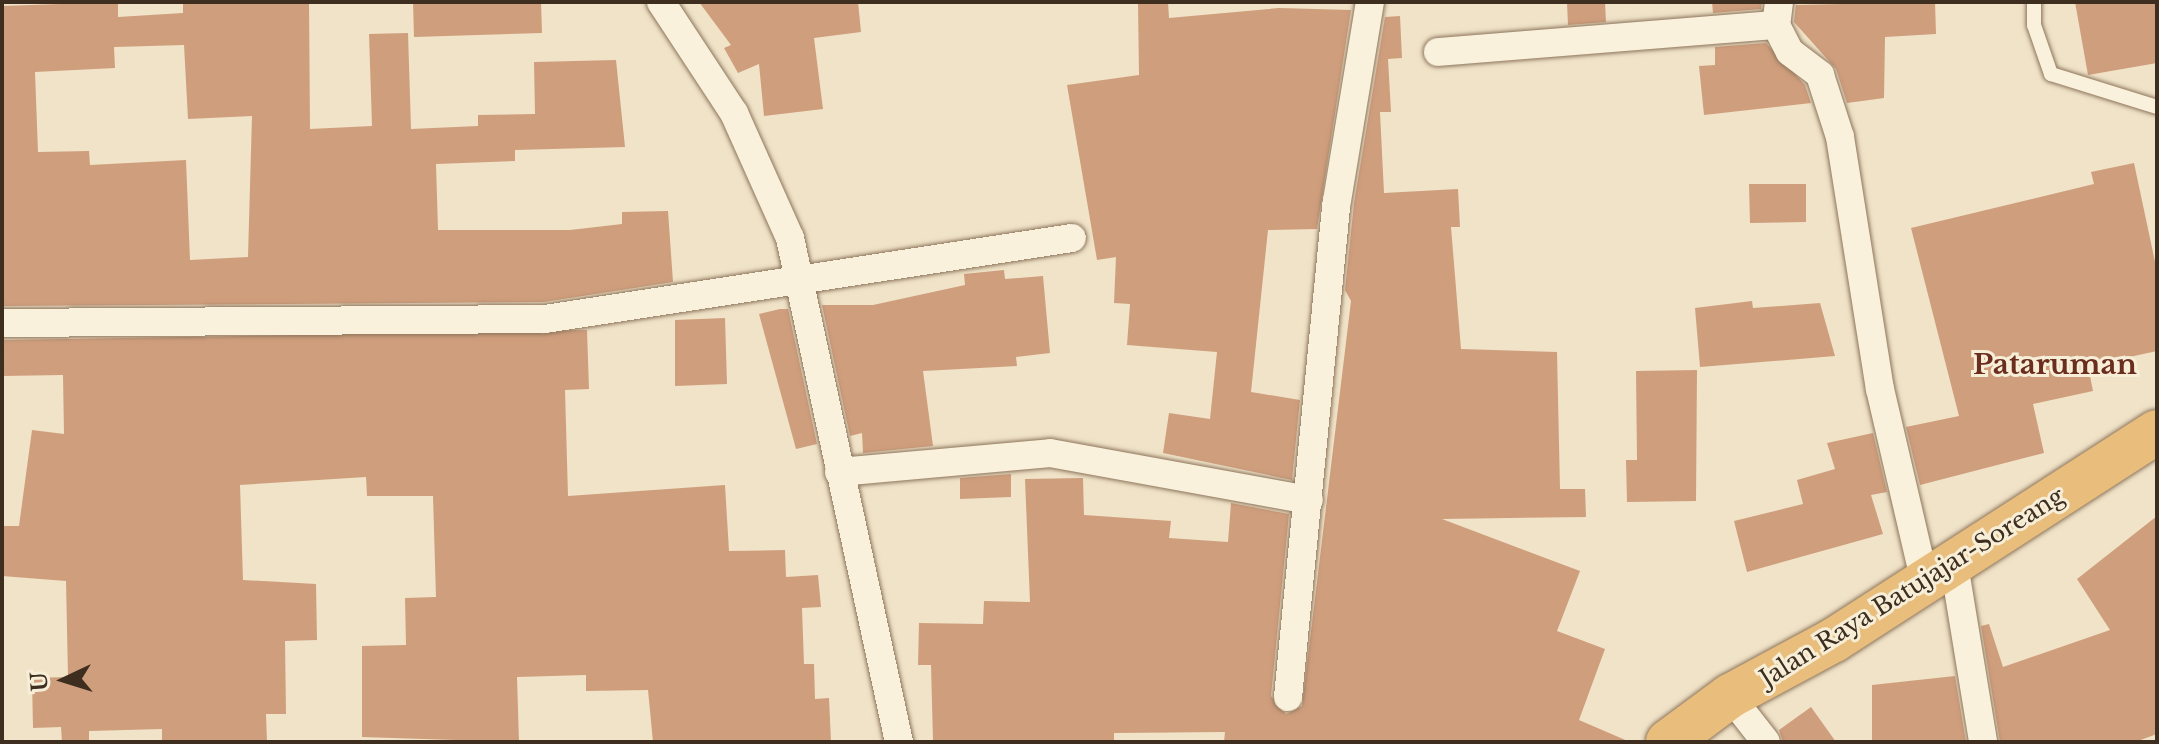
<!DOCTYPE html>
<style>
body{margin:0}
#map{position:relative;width:2159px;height:744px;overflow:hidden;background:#f0e3c8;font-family:"Libre Baskerville",serif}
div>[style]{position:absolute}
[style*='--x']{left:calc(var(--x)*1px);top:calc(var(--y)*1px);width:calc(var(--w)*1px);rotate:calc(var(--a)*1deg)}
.building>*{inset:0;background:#cf9e7d}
.roads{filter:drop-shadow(0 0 2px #8d755c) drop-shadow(0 0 2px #8d755c)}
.service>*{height:14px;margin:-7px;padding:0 7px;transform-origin:7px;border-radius:7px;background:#faf1dc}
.minor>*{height:28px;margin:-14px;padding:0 14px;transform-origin:14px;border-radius:14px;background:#faf1dc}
.trunk>*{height:44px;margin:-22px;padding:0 22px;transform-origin:22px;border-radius:22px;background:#e9bd7c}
span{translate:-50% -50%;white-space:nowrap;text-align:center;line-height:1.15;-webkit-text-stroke:6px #f7eed8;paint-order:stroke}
.street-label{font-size:24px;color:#3d2e20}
.quarter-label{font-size:28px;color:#6b2d1e;font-weight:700}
.frame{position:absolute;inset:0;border:4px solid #3d2e20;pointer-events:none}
.north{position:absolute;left:24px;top:640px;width:80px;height:80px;-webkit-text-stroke:6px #f7eed8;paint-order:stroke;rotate:266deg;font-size:22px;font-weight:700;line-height:32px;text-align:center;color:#3d2e20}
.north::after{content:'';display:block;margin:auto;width:28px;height:36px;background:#3d2e20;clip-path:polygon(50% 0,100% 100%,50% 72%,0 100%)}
</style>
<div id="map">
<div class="building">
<div style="clip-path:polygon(evenodd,118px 2px,118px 17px,183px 13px,183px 4px,309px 2px,310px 129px,372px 126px,369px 34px,408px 33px,411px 129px,478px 126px,478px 115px,535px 114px,534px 62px,616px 60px,625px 147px,515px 150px,515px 161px,436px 164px,438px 230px,570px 230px,622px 224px,622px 212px,668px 211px,673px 282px,544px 302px,2px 306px,2px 6px,118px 2px,184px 45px,188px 119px,252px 116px,248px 257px,190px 260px,186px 160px,90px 165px,89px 151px,38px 152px,35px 72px,115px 68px,114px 47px,184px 45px)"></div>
<div style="clip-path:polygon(413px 2px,541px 2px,542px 33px,414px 37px)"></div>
<div style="clip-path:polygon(699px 2px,858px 2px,861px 32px,814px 38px,823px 109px,764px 116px,759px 64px,738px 73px,724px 48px,731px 45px)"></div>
<div style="clip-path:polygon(1138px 2px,1168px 2px,1169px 18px,1279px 8px,1351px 10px,1317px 229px,1268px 230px,1251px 392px,1300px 400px,1292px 480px,1163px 453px,1169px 413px,1210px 419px,1217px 352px,1127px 345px,1130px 304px,1114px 303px,1116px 257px,1097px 260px,1067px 85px,1139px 75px)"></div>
<div style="clip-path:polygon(1567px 2px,1605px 2px,1606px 22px,1568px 25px)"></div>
<div style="clip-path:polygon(1712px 2px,1762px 2px,1761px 9px,1713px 13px)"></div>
<div style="clip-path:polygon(1935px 2px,1936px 34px,1885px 37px,1884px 98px,1847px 103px,1836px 69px,1794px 22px,1796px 5px)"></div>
<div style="clip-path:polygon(2075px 2px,2157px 2px,2157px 63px,2088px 75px)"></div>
<div style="clip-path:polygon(1400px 16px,1402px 58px,1388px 59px,1391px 112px,1380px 112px,1384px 193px,1458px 189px,1460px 227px,1451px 227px,1461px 349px,1557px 352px,1560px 489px,1585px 489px,1586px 517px,1442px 519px,1580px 571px,1557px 631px,1605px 649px,1579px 720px,1630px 742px,1224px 742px,1225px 732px,1114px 733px,1114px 742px,933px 741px,931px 665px,918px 665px,919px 623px,983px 624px,984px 601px,1030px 602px,1025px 479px,1083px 478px,1084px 515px,1171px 521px,1169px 538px,1228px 542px,1231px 503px,1289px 514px,1271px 696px,1286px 714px,1302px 706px,1351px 301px,1345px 290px,1354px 203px,1385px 17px)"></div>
<div style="clip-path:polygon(1766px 43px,1805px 85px,1811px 103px,1704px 115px,1699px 66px,1715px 65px,1715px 47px)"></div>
<div style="clip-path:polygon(2134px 163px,2157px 271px,2157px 351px,2088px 366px,2093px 391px,2033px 404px,2044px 453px,1920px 485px,1906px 427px,1959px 416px,1911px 228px,2094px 184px,2091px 172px)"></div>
<div style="clip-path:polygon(1749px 184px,1806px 184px,1806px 222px,1750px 223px)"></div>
<div style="clip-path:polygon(1004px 270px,1005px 279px,1043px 276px,1050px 353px,1016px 357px,1017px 366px,923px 371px,933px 446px,863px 453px,862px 433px,850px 436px,822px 305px,873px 305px,965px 285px,964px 274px)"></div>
<div style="clip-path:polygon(1752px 301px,1753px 308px,1820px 303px,1835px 356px,1700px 367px,1695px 308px)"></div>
<div style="clip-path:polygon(780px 309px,788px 309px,817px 444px,796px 449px,759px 314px)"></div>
<div style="clip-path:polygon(725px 318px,727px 384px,675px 386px,675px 320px)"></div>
<div style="clip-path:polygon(587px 330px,589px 389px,565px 390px,568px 496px,725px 485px,729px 551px,785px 550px,786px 577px,818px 575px,821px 607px,802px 608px,804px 664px,814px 664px,815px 699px,829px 698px,831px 742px,653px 742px,648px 690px,586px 691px,586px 675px,517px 677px,519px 742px,362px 737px,362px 646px,406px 645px,405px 598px,436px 597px,433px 496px,367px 496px,366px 477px,240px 485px,243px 580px,316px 584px,317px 640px,285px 641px,286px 714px,266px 714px,267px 742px,162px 742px,162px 729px,89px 731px,89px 742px,62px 742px,61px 727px,33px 728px,32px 678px,68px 677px,66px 581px,2px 576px,2px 526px,19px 526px,32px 430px,64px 434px,63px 375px,2px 376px,2px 340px)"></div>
<div style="clip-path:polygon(1697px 370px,1696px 501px,1627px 502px,1626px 460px,1637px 460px,1636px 371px)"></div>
<div style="clip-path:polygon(1873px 433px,1887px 492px,1871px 495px,1883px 534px,1747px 572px,1734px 521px,1803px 504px,1797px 480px,1835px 469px,1827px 443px)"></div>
<div style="clip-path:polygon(1011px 474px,1011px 497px,960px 499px,960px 478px)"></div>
<div style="clip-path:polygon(2157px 516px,2157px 734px,2135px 742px,2000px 742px,1981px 626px,1989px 624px,2003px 667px,2110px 630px,2077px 579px)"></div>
<div style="clip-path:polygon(1955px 676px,1966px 742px,1872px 742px,1872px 685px)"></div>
<div style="clip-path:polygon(1811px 707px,1836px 742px,1783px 742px,1779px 730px)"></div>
</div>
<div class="roads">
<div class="service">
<div style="--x:2034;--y:2;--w:23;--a:90"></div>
<div style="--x:2034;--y:25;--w:52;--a:70.9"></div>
<div style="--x:2051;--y:74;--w:111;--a:17.3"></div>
</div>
<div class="minor">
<div style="--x:661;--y:2;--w:133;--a:56.7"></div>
<div style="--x:734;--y:113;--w:137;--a:65.9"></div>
<div style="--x:790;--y:238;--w:516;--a:77.8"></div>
<div style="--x:1779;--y:2;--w:23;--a:97"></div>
<div style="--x:1776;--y:25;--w:30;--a:63"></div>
<div style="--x:1790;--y:52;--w:38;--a:37"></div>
<div style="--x:1820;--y:75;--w:65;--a:72.1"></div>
<div style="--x:1840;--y:137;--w:255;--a:81"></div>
<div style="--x:1880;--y:389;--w:198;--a:76.9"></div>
<div style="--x:1438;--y:52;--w:339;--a:-4.6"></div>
<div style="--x:2;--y:323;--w:543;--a:-0.42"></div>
<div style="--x:545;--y:319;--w:533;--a:-8.74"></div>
<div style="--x:839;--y:472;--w:212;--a:-5.1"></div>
<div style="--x:1050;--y:453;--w:263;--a:10.3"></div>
<div style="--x:1954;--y:564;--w:180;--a:80.7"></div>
<div style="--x:1730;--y:696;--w:58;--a:52"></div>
<div style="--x:1288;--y:697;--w:498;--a:-84.4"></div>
<div style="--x:1337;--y:201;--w:202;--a:-80.6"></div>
</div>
<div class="trunk">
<div style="--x:1668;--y:742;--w:77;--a:-36.6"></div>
<div style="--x:1730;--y:696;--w:118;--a:-28.3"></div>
<div style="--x:1834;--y:640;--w:384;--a:-32.8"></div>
</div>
</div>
<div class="street-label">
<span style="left:1912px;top:587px;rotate:-32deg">Jalan Raya Batujajar-Soreang</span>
</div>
<div class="quarter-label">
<span style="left:2055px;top:365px">Pataruman</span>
</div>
<div class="frame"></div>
<div class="north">U</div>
</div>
